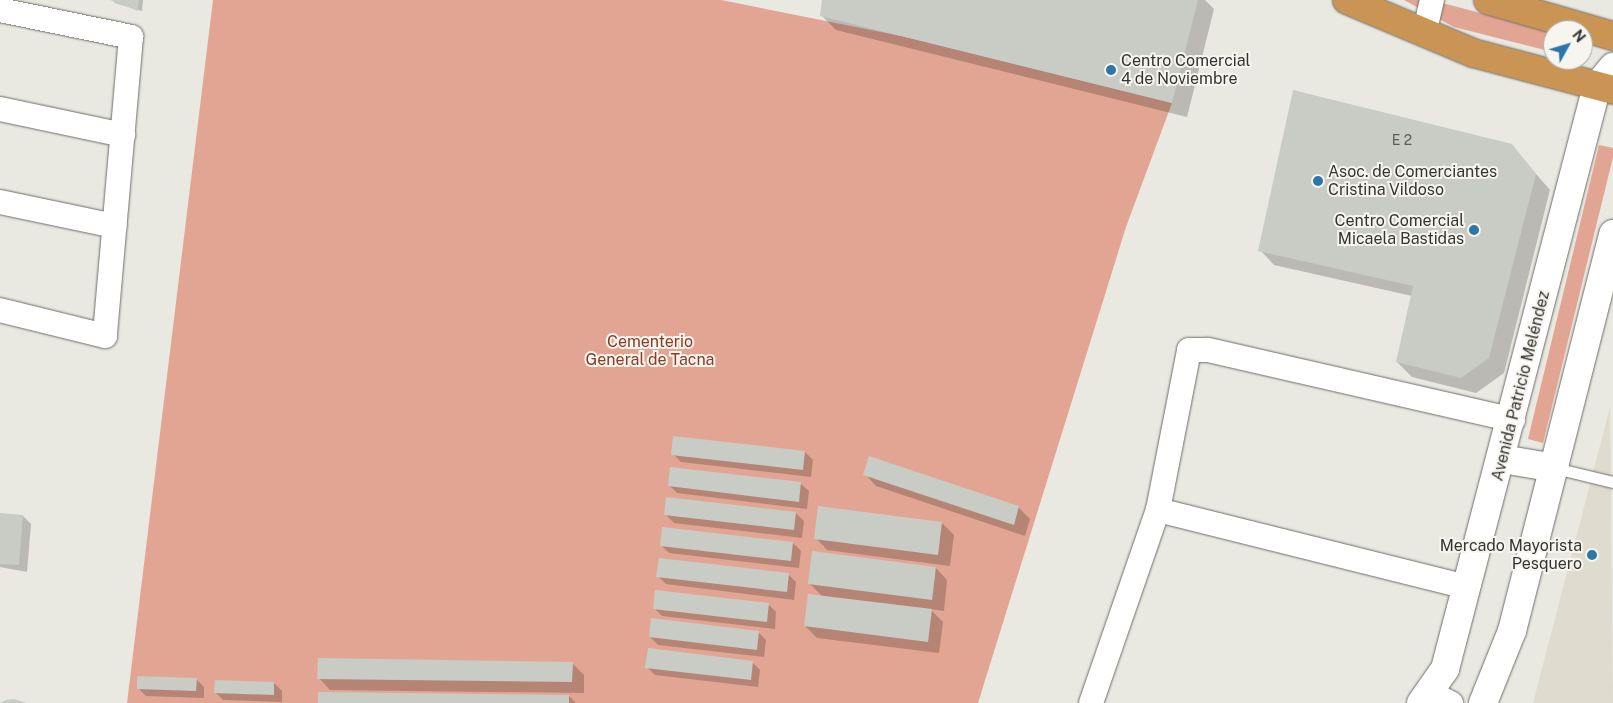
<!DOCTYPE html>
<meta charset="utf-8">
<style>
body{margin:0}
#map{position:relative;width:1613px;height:703px;overflow:hidden;background:#e9e8e1;font-family:"Public Sans",sans-serif}
div>[style]{position:absolute}
[style*='--x']{left:calc(var(--x)*1px);top:calc(var(--y)*1px);width:calc(var(--w)*1px);rotate:calc(var(--a)*1deg)}
.built>*{inset:0;background:#dfdbce}
.green>*{inset:0;background:#e3a593}
.shadow>*{inset:0;background:#0003}
.building>*{inset:0;background:#c9cbc5}
.roads{filter:drop-shadow(0 0 1px #6f6d68) drop-shadow(0 0 1px #6f6d68)}
.service>*{height:11px;margin:-5.5px;padding:0 5.5px;transform-origin:5.5px;border-radius:5.5px;background:#fff}
.minor>*{height:24px;margin:-12px;padding:0 12px;transform-origin:12px;border-radius:12px;background:#fff}
.tertiary>*{height:28px;margin:-14px;padding:0 14px;transform-origin:14px;border-radius:14px;background:#fff}
.trunk>*{height:28px;margin:-14px;padding:0 14px;transform-origin:14px;border-radius:14px;background:#ca9454}
.dots>*{width:14px;height:14px;translate:-50% -50%;box-sizing:border-box;border:2px solid #f7f5ef;border-radius:50%}
span{translate:-50% -50%;white-space:nowrap;text-align:center;line-height:1.15;-webkit-text-stroke:4px #f7f5ef;paint-order:stroke}
.number-label{font-size:14px;color:#5b5a58}
.number-label span{-webkit-text-stroke-width:0}
.poi-label{font-size:16px;color:#363533}
.left{translate:0 -50%;text-align:left}
.right{translate:-100% -50%;text-align:right}
.park-label{font-size:16px;color:#893b25}
.street-label{font-size:16px;color:#363533}
.north{position:absolute;left:1543px;top:20px;width:50px;height:50px;box-sizing:border-box;background:#f7f5ef;border:1px solid #aaa8a4;border-radius:50%;rotate:51deg;font-size:14px;font-weight:700;line-height:20px;text-align:center;color:#363533}
.north::after{content:'';display:block;margin:auto;width:18px;height:22px;background:#2d76aa;clip-path:polygon(50% 0,100% 100%,50% 72%,0 100%)}
</style>
<div id="map">
<div class="built">
<div style="clip-path:polygon(1610px 407px,1613px 703px,1533px 703px)"></div>
</div>
<div class="green">
<div style="clip-path:polygon(213px 0,721px 0,911px 38px,1172px 103px,1126px 227px,978px 703px,127px 703px)"></div>
<div style="clip-path:polygon(1404px 0,1431px 0,1553px 32px,1553px 52px,1454px 27px)"></div>
<div style="clip-path:polygon(1599px 145px,1613px 148px,1613px 157px,1543px 443px,1528px 439px)"></div>
</div>
<div class="shadow">
<div style="clip-path:polygon(113px 0,143px 0,142px 11px,115px 3px)"></div>
<div style="clip-path:polygon(823px 0,1205px 0,1214px 9px,1187px 117px,836px 30px,821px 15px)"></div>
<div style="clip-path:polygon(1511px 145px,1550px 190px,1504px 373px,1476px 393px,1412px 377px,1397px 362px,1412px 296px,1274px 265px,1260px 250px)"></div>
<div style="clip-path:polygon(805px 452px,813px 460px,811px 477px,681px 462px,673px 454px)"></div>
<div style="clip-path:polygon(870px 458px,1019px 508px,1030px 519px,1025px 536px,876px 486px,865px 474px)"></div>
<div style="clip-path:polygon(801px 484px,809px 491px,807px 509px,677px 493px,669px 485px)"></div>
<div style="clip-path:polygon(796px 513px,804px 521px,802px 538px,674px 523px,666px 515px)"></div>
<div style="clip-path:polygon(0 514px,23px 516px,31px 524px,27px 572px,0 567px)"></div>
<div style="clip-path:polygon(942px 523px,954px 535px,950px 566px,827px 550px,816px 538px)"></div>
<div style="clip-path:polygon(793px 543px,801px 551px,799px 568px,669px 553px,661px 545px)"></div>
<div style="clip-path:polygon(936px 568px,947px 580px,944px 611px,930px 609px,943px 622px,939px 653px,817px 638px,805px 626px,823px 597px,810px 584px)"></div>
<div style="clip-path:polygon(788px 574px,796px 582px,794px 600px,666px 584px,658px 576px)"></div>
<div style="clip-path:polygon(768px 604px,776px 612px,775px 629px,662px 616px,654px 608px)"></div>
<div style="clip-path:polygon(758px 632px,766px 640px,764px 657px,658px 645px,650px 637px)"></div>
<div style="clip-path:polygon(752px 662px,760px 670px,758px 687px,655px 675px,647px 667px)"></div>
<div style="clip-path:polygon(572px 663px,584px 675px,584px 693px,330px 690px,319px 678px)"></div>
<div style="clip-path:polygon(196px 679px,204px 687px,204px 698px,146px 696px,138px 688px)"></div>
<div style="clip-path:polygon(274px 683px,282px 691px,282px 702px,223px 700px,215px 692px)"></div>
<div style="clip-path:polygon(569px 696px,576px 703px,319px 703px)"></div>
</div>
<div class="building">
<div style="clip-path:polygon(110px 0,139px 0,138px 11px)"></div>
<div style="clip-path:polygon(822px 0,1198px 0,1172px 103px,820px 16px)"></div>
<div style="clip-path:polygon(1293px 90px,1512px 144px,1536px 174px,1489px 358px,1461px 378px,1396px 362px,1413px 286px,1258px 251px)"></div>
<div style="clip-path:polygon(673px 436px,805px 451px,803px 470px,671px 455px)"></div>
<div style="clip-path:polygon(869px 456px,1019px 506px,1014px 525px,863px 475px)"></div>
<div style="clip-path:polygon(670px 467px,801px 482px,799px 502px,668px 486px)"></div>
<div style="clip-path:polygon(666px 497px,796px 512px,794px 530px,664px 515px)"></div>
<div style="clip-path:polygon(818px 506px,942px 522px,938px 555px,814px 539px)"></div>
<div style="clip-path:polygon(0 513px,23px 515px,19px 565px,0 564px)"></div>
<div style="clip-path:polygon(662px 527px,793px 542px,791px 561px,660px 546px)"></div>
<div style="clip-path:polygon(812px 551px,936px 567px,932px 600px,808px 584px)"></div>
<div style="clip-path:polygon(659px 558px,789px 573px,787px 592px,656px 577px)"></div>
<div style="clip-path:polygon(655px 590px,769px 603px,767px 622px,653px 609px)"></div>
<div style="clip-path:polygon(808px 594px,932px 609px,928px 642px,804px 626px)"></div>
<div style="clip-path:polygon(651px 618px,759px 631px,757px 650px,649px 637px)"></div>
<div style="clip-path:polygon(648px 648px,753px 661px,751px 680px,645px 668px)"></div>
<div style="clip-path:polygon(318px 658px,573px 662px,572px 682px,317px 679px)"></div>
<div style="clip-path:polygon(137px 676px,197px 678px,196px 691px,137px 689px)"></div>
<div style="clip-path:polygon(215px 680px,274px 682px,274px 695px,214px 693px)"></div>
<div style="clip-path:polygon(318px 692px,569px 695px,569px 703px,318px 703px)"></div>
<div style="clip-path:polygon(14px 699px,27px 703px,0 703px,6px 700px)"></div>
</div>
<div class="roads">
<div class="service">
<div style="--x:1555;--y:468;--w:60;--a:13.6"></div>
</div>
<div class="minor">
<div style="--x:0;--y:10;--w:134;--a:11.6"></div>
<div style="--x:131;--y:37;--w:300;--a:95"></div>
<div style="--x:105;--y:336;--w:108;--a:-166.1"></div>
<div style="--x:1425;--y:30;--w:31;--a:-77"></div>
<div style="--x:0;--y:109;--w:126;--a:11.9"></div>
<div style="--x:0;--y:202;--w:117;--a:11.8"></div>
<div style="--x:1158;--y:510;--w:318;--a:14"></div>
<div style="--x:1429;--y:692;--w:25;--a:27"></div>
<div style="--x:1091;--y:703;--w:204;--a:-70.9"></div>
<div style="--x:1158;--y:510;--w:163;--a:-79"></div>
<div style="--x:1189;--y:350;--w:19;--a:0"></div>
<div style="--x:1208;--y:350;--w:313;--a:12.9"></div>
</div>
<div class="tertiary">
<div style="--x:1502;--y:459;--w:54;--a:9.6"></div>
<div style="--x:1421;--y:703;--w:42;--a:-54.8"></div>
<div style="--x:1445;--y:669;--w:602;--a:-75.39"></div>
<div style="--x:1597;--y:86;--w:25;--a:-50"></div>
<div style="--x:1483;--y:703;--w:78;--a:-68.1"></div>
<div style="--x:1512;--y:631;--w:410;--a:-75.7"></div>
</div>
<div class="trunk">
<div style="--x:1347;--y:0;--w:137;--a:22.8"></div>
<div style="--x:1473;--y:53;--w:145;--a:14.8"></div>
<div style="--x:1488;--y:0;--w:130;--a:16.1"></div>
</div>
</div>
<div class="dots">
<div style="left:1111px;top:70px;background:#2d76aa"></div>
<div style="left:1318px;top:181px;background:#2d76aa"></div>
<div style="left:1474px;top:230px;background:#2d76aa"></div>
<div style="left:1592px;top:555px;background:#2d76aa"></div>
</div>
<div class="number-label">
<span style="left:1402px;top:140px">E 2</span>
</div>
<div class="poi-label">
<span class="left" style="left:1121px;top:70px">Centro Comercial<br>4 de Noviembre</span>
<span class="left" style="left:1328px;top:181px">Asoc. de Comerciantes<br>Cristina Vildoso</span>
<span class="right" style="left:1464px;top:230px">Centro Comercial<br>Micaela Bastidas</span>
<span class="right" style="left:1582px;top:555px">Mercado Mayorista<br>Pesquero</span>
</div>
<div class="park-label">
<span style="left:650px;top:351px">Cementerio<br>General de Tacna</span>
</div>
<div class="street-label">
<span style="left:1521px;top:386px;rotate:-76deg">Avenida Patricio Meléndez</span>
</div>
<div class="north">N</div>
</div>
